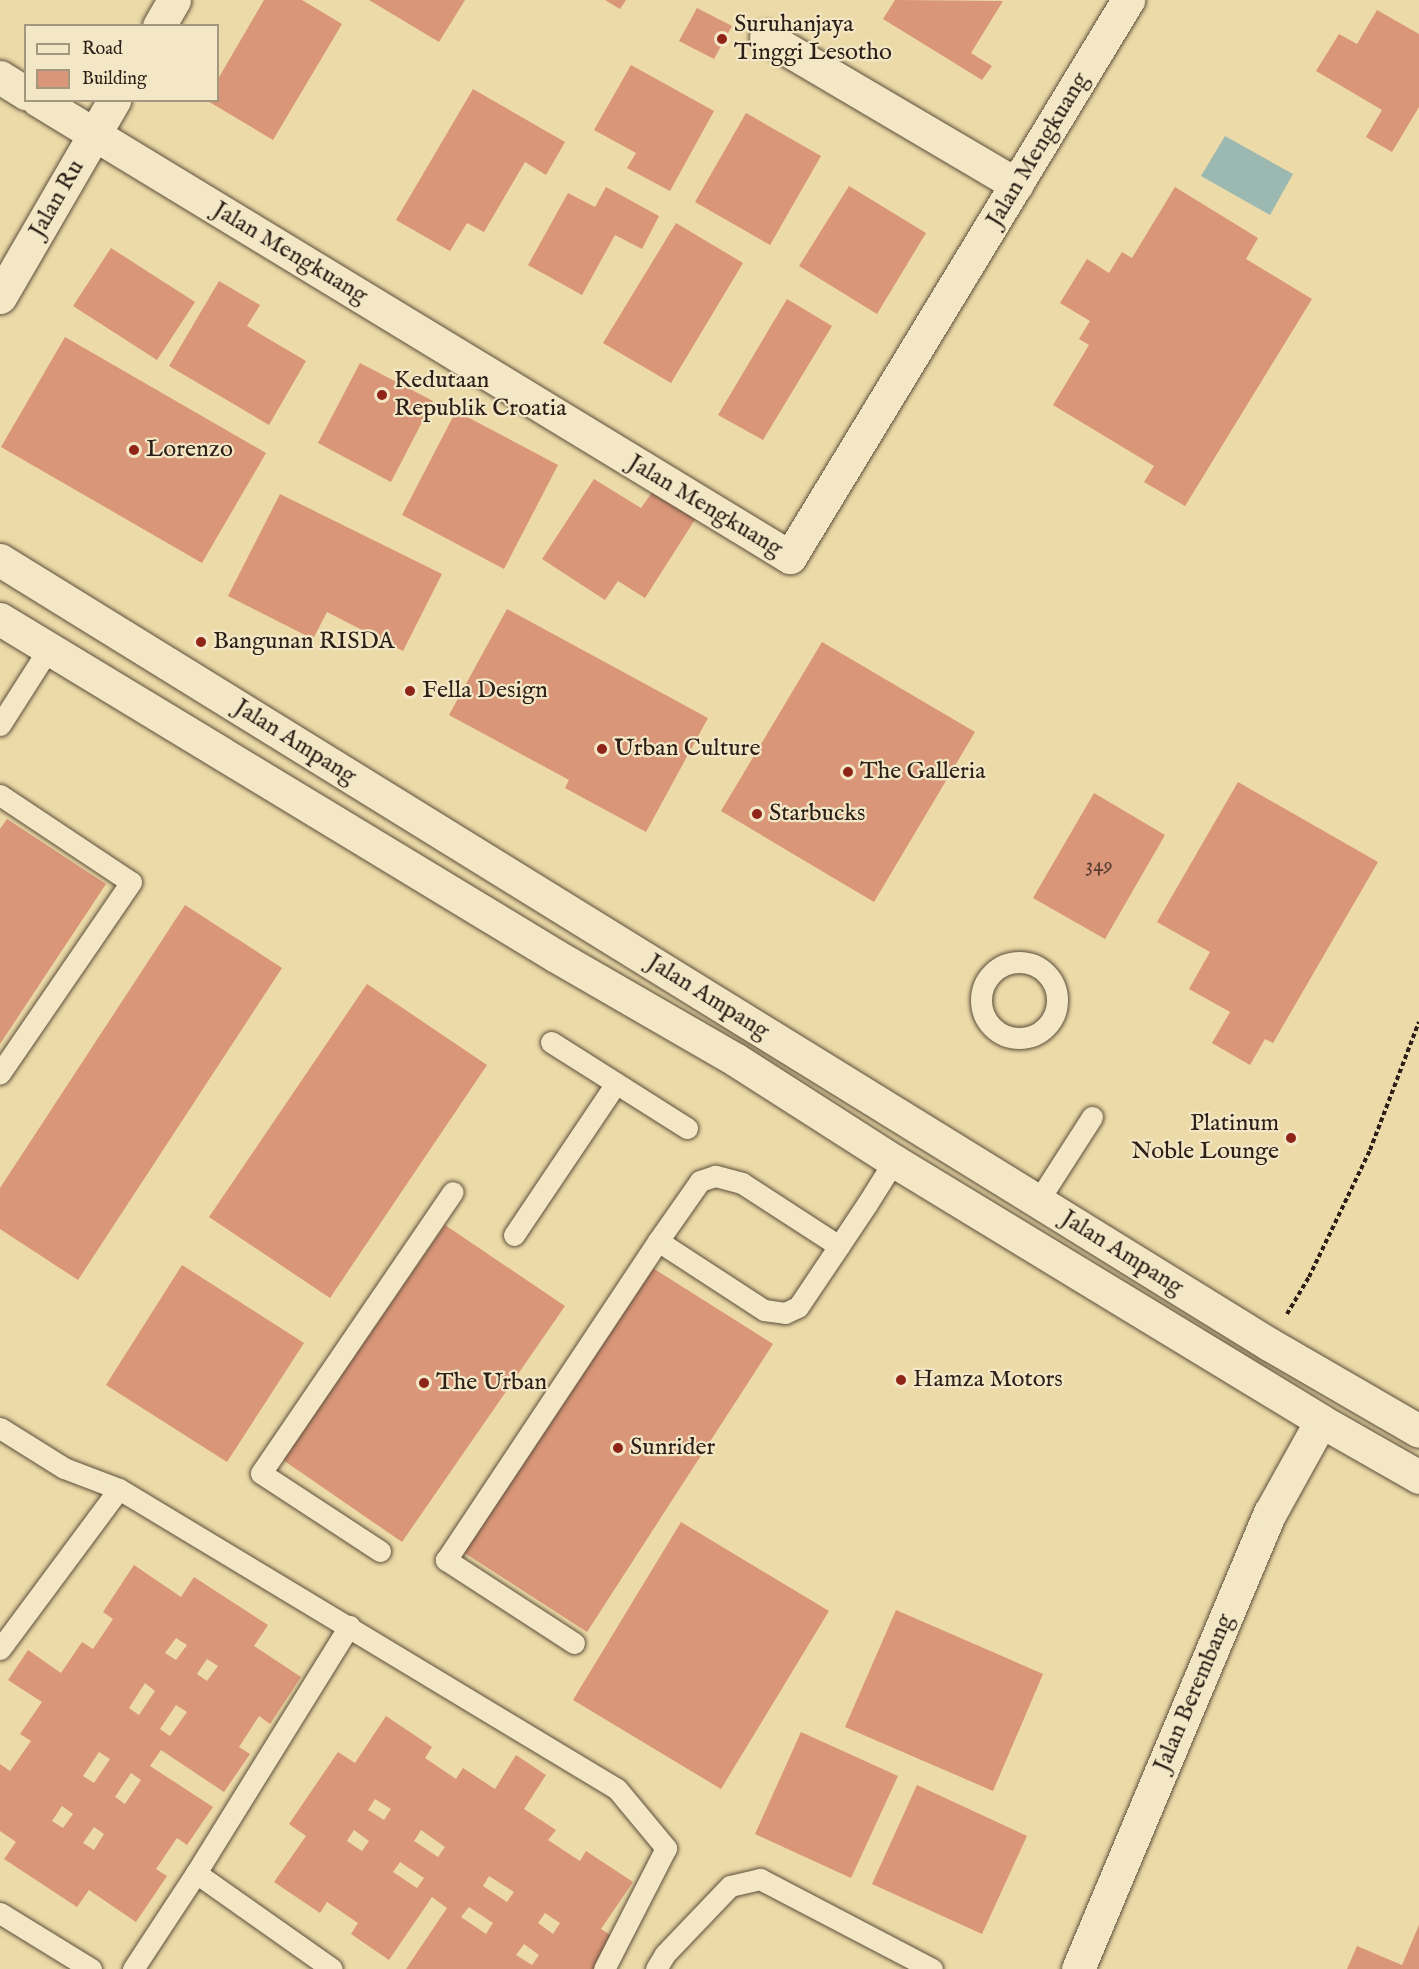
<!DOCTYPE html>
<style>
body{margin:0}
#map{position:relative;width:1419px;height:1969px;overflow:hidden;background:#ecdaa8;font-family:"IM FELL English",serif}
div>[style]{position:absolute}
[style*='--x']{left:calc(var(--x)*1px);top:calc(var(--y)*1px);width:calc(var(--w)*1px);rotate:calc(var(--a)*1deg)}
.water>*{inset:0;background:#9bb9b1}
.building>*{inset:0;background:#da9679}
.path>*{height:4px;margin-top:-2px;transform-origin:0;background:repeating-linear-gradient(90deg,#2d1f17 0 4.5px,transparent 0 7.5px)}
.roads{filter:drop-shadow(0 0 2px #5d4e3b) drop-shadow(0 0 2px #5d4e3b)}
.service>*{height:21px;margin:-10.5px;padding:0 10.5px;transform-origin:10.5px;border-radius:10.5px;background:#f3e7c6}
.service>.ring{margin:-10.5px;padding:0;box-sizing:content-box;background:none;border:21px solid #f3e7c6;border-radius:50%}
.minor>*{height:33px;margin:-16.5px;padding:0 16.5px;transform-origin:16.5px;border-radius:16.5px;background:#f3e7c6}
.tertiary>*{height:33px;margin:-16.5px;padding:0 16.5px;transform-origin:16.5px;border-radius:16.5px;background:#f3e7c6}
.secondary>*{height:33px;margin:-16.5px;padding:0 16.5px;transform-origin:16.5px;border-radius:16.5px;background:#f3e7c6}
.dots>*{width:16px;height:16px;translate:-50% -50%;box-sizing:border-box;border:3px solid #f3e7c6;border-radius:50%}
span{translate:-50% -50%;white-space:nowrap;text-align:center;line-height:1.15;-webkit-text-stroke:4.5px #f3e7c6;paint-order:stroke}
.number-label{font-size:21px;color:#583d30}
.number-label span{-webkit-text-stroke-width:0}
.poi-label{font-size:24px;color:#2d1f17}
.left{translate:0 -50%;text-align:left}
.right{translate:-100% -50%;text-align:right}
.street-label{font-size:24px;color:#2d1f17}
.legend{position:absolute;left:24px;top:24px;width:195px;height:78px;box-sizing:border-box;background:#f3e7c6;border:2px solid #a49780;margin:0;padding:8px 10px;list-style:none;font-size:18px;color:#2d1f17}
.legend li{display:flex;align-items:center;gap:12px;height:30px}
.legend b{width:30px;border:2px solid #a49780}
</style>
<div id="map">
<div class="water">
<div style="clip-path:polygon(1225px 136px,1293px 174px,1270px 215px,1201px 176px)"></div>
</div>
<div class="building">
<div style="clip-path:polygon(264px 0,302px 0,342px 24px,273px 140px,206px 100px,218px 100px,218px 79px)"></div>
<div style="clip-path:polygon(369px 0,465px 0,439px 42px)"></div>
<div style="clip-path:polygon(605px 0,626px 0,620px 9px)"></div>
<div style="clip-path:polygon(895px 0,1003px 1px,971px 53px,992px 66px,982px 80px,883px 19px)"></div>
<div style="clip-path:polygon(697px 8px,732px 26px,714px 59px,679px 41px)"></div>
<div style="clip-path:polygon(1377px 10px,1419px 34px,1419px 107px,1392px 152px,1366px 137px,1382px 110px,1316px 71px,1339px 34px,1357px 44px)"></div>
<div style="clip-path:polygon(631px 65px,714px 111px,670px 191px,627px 168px,636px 153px,594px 130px)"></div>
<div style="clip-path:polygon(473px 89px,565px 142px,546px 175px,525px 162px,484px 232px,467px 223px,450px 251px,396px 220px)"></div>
<div style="clip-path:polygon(746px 113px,821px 156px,770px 245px,695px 202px)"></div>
<div style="clip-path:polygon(849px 186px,926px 233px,877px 314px,799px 266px)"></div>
<div style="clip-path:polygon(606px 187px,659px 216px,642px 249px,615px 235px,582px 295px,528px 265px,568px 193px,595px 207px)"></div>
<div style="clip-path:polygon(1175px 187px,1258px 238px,1246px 259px,1312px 299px,1185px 506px,1144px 482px,1154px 466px,1053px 405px,1089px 345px,1079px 339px,1090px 321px,1060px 303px,1087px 259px,1109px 273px,1122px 252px,1132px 258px)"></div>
<div style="clip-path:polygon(676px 223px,743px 263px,671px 383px,603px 343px)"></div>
<div style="clip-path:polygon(111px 248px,195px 302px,157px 360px,73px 306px)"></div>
<div style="clip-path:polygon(219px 281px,260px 305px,247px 326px,306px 361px,269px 425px,169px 366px)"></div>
<div style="clip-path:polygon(787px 299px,832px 326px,763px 440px,718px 415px)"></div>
<div style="clip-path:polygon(65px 337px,266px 453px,202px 563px,1px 447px)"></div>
<div style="clip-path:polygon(360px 363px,433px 401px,391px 482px,318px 443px)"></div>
<div style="clip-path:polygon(456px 411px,558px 465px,504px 569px,402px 515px)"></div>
<div style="clip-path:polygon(594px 479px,641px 508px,653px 491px,696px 518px,645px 598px,618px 581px,605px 600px,542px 559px)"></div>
<div style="clip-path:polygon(280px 494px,442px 574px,403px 651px,327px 612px,313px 639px,228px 596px)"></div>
<div style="clip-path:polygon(507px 609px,708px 718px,646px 832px,565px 788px,569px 780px,449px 715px)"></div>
<div style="clip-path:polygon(822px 642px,975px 732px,874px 902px,721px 811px)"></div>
<div style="clip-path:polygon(1238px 782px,1378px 862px,1273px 1043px,1265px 1039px,1250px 1065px,1212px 1043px,1230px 1012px,1189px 989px,1210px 952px,1157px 922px)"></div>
<div style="clip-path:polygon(1094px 793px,1165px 835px,1105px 939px,1033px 898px)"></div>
<div style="clip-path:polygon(7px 819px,106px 884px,0 1044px,0 829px)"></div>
<div style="clip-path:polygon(185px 905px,282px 968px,78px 1280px,0 1229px,0 1188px)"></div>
<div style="clip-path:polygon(367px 984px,487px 1065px,330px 1298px,209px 1217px)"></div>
<div style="clip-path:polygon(445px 1225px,565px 1306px,402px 1542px,283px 1460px)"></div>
<div style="clip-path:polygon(182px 1265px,304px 1343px,227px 1462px,106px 1385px)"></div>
<div style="clip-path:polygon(648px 1265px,773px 1344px,587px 1632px,463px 1552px)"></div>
<div style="clip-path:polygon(681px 1522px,829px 1611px,721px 1789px,573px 1700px)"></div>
<div style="clip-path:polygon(evenodd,134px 1565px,181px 1597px,194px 1577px,268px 1625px,254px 1646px,301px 1677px,270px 1724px,259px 1716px,239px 1747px,250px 1754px,224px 1792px,161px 1750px,150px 1766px,213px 1807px,187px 1845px,177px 1838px,156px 1869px,167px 1876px,136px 1922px,89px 1890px,77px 1907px,4px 1859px,16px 1842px,0 1831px,0 1764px,10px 1771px,31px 1741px,20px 1734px,42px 1702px,8px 1680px,28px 1650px,61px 1673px,82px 1642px,93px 1649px,113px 1619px,103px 1612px,134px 1565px,176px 1638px,187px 1645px,176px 1660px,165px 1653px,176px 1638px,134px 1565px,207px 1659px,218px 1666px,207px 1681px,197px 1674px,207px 1659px,134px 1565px,145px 1683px,155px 1691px,139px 1715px,129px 1708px,145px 1683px,134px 1565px,176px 1705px,187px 1712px,170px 1736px,160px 1729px,176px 1705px,134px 1565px,99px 1752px,110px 1759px,94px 1783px,83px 1776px,99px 1752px,134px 1565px,131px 1773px,141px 1780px,125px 1804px,115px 1797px,131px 1773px,134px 1565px,62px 1806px,73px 1814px,63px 1828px,52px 1821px,62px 1806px,134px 1565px,94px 1827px,104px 1834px,94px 1850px,83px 1843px,94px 1827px)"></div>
<div style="clip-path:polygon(896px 1610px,1043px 1674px,993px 1791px,845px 1727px)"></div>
<div style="clip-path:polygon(evenodd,386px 1716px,432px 1747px,425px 1758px,456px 1779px,463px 1768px,495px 1789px,516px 1755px,546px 1775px,524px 1809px,556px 1830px,548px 1840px,580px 1861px,586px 1851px,633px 1882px,601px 1929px,621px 1942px,603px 1969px,406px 1969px,447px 1908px,432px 1897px,389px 1960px,351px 1934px,358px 1923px,327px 1902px,320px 1913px,274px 1882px,306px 1836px,289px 1824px,338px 1752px,355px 1763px,386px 1716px,375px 1799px,391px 1809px,384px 1820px,368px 1810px,375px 1799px,386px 1716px,354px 1830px,369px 1841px,362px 1851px,347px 1841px,354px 1830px,386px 1716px,421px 1830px,445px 1847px,438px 1857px,414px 1841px,421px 1830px,386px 1716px,400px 1862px,424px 1878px,417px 1888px,393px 1872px,400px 1862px,386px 1716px,489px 1876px,514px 1892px,507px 1902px,483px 1886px,489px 1876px,386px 1716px,469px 1907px,493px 1923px,486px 1934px,461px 1917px,469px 1907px,386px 1716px,545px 1913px,560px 1923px,553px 1934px,538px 1923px,545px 1913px,386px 1716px,524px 1944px,539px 1955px,532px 1965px,516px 1955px,524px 1944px)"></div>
<div style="clip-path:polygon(801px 1732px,898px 1776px,851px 1878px,755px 1834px)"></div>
<div style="clip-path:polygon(917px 1785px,1027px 1836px,982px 1934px,872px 1884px)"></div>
<div style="clip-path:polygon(1419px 1925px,1419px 1969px,1347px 1969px,1357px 1946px,1402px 1965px)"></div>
</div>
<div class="path">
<div style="--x:1287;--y:1314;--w:43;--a:-59.3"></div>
<div style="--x:1309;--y:1277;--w:141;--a:-64.3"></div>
<div style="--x:1370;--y:1150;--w:137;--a:-69.1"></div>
</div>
<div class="roads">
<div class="service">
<div style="--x:0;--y:725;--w:91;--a:-57.5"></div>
<div style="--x:0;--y:795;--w:157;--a:33.6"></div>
<div style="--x:131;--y:882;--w:232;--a:124.4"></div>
<div class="ring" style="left:981px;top:962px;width:55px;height:55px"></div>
<div style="--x:551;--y:1042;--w:161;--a:32.3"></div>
<div style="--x:1038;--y:1201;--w:100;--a:-57.3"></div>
<div style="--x:514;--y:1235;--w:183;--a:-56.1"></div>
<div style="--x:839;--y:1246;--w:116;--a:-147"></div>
<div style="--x:742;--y:1183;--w:28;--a:-165"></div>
<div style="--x:715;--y:1176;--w:16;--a:162"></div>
<div style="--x:700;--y:1181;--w:73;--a:125"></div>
<div style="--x:658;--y:1241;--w:126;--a:33.1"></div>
<div style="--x:764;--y:1310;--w:21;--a:8"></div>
<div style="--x:785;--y:1313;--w:14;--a:-25"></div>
<div style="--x:798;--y:1307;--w:73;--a:-56.1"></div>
<div style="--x:839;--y:1246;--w:50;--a:-56.3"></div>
<div style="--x:867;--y:1204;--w:51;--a:-57.9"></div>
<div style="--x:0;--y:1428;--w:75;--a:32"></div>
<div style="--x:64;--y:1468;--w:59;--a:20.9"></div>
<div style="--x:119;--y:1489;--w:581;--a:31.07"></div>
<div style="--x:617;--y:1789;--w:77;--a:50.3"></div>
<div style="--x:666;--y:1848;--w:136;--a:117.1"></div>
<div style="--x:380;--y:1551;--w:142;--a:-146.8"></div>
<div style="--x:261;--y:1473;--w:340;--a:-55.7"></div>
<div style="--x:574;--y:1643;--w:153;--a:-147"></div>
<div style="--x:446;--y:1560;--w:383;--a:-56.4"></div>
<div style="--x:0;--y:1649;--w:199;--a:-53.4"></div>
<div style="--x:196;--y:1873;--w:291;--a:-58.2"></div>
<div style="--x:0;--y:1913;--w:107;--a:31.6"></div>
<div style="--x:133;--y:1969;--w:115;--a:-56.7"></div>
<div style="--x:196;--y:1873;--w:166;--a:35.2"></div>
<div style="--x:656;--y:1969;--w:17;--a:-59"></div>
<div style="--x:665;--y:1954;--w:94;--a:-46.3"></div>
<div style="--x:730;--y:1886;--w:31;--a:-13"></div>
<div style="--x:760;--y:1879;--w:194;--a:27.6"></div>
</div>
<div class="minor">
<div style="--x:766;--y:37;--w:291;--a:30.5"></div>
<div style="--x:0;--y:77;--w:31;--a:32"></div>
<div style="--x:38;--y:100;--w:880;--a:31.29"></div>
<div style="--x:790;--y:557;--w:652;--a:-58.75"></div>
<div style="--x:1078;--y:1969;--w:495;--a:-67.2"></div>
<div style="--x:1270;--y:1513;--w:105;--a:-61"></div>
</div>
<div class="tertiary">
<div style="--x:159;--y:26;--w:30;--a:-60"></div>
<div style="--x:0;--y:297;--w:228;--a:-59.9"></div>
</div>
<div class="secondary">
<div style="--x:0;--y:560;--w:1492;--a:31.71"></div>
<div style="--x:1269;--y:1344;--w:173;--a:30.1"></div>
<div style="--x:0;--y:619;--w:650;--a:31.22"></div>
<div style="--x:556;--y:956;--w:208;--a:30"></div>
<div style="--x:736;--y:1060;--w:188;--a:32.6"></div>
<div style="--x:894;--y:1161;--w:500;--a:31.3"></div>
<div style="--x:1321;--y:1421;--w:113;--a:29.7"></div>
</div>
</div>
<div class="dots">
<div style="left:722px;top:39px;background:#8f2418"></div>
<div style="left:382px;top:395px;background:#8f2418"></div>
<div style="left:134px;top:450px;background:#8f2418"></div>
<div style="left:201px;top:642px;background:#8f2418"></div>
<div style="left:410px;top:691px;background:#8f2418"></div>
<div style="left:602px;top:749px;background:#8f2418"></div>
<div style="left:848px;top:772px;background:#8f2418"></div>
<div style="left:757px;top:814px;background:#8f2418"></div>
<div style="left:1291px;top:1138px;background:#8f2418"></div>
<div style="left:901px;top:1380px;background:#8f2418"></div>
<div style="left:424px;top:1383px;background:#8f2418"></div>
<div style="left:618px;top:1448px;background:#8f2418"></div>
</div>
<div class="number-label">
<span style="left:1099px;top:866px">349</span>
</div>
<div class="poi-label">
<span class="left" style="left:734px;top:39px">Suruhanjaya<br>Tinggi Lesotho</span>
<span class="left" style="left:394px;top:395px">Kedutaan<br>Republik Croatia</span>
<span class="left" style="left:146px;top:450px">Lorenzo</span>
<span class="left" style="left:213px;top:642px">Bangunan RISDA</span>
<span class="left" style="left:422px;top:691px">Fella Design</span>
<span class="left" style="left:614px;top:749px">Urban Culture</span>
<span class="left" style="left:860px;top:772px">The Galleria</span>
<span class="left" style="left:769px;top:814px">Starbucks</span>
<span class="right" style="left:1279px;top:1138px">Platinum<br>Noble Lounge</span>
<span class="left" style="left:913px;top:1380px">Hamza Motors</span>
<span class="left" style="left:436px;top:1383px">The Urban</span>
<span class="left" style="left:630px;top:1448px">Sunrider</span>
</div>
<div class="street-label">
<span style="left:1038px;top:150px;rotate:-59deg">Jalan Mengkuang</span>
<span style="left:57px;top:199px;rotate:-60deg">Jalan Ru</span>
<span style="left:290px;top:253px;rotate:31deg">Jalan Mengkuang</span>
<span style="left:705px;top:506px;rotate:31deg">Jalan Mengkuang</span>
<span style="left:295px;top:742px;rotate:32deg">Jalan Ampang</span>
<span style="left:708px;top:997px;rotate:32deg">Jalan Ampang</span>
<span style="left:1122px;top:1253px;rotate:32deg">Jalan Ampang</span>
<span style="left:1194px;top:1693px;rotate:-67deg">Jalan Berembang</span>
</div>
<ul class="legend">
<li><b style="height:8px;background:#f3e7c6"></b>Road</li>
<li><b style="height:16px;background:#da9679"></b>Building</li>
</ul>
</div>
